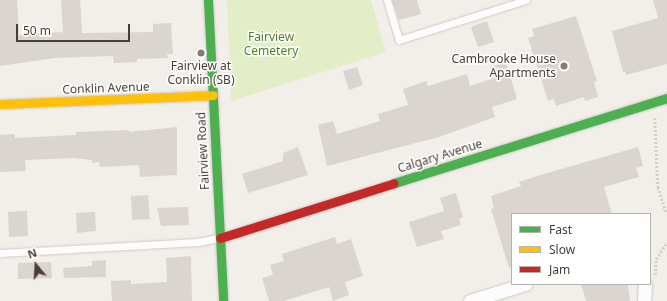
<!DOCTYPE html>
<style>
body{margin:0}
#map{position:relative;width:667px;height:301px;overflow:hidden;background:#f2eeea;font-family:"Noto Sans",sans-serif}
div>[style]{position:absolute}
[style*='--x']{left:calc(var(--x)*1px);top:calc(var(--y)*1px);width:calc(var(--w)*1px);rotate:calc(var(--a)*1deg)}
.green>*{inset:0;background:#e3edc8}
.building>*{inset:0;background:#dad5d1}
.path>*{height:2.5px;margin-top:-1.25px;transform-origin:0;background:repeating-linear-gradient(90deg,#d2ceca 0 2px,transparent 0 4px)}
.roads{filter:drop-shadow(0 0 1px #cecac6) drop-shadow(0 0 1px #cecac6)}
.lane>*{height:7px;margin:-3.5px;padding:0 3.5px;transform-origin:3.5px;border-radius:3.5px;background:#fdfcfc}
.street>*{height:13px;margin:-6.5px;padding:0 6.5px;transform-origin:6.5px;border-radius:6.5px;background:#fdfcfc}
.fast>*{height:9px;margin:-4.5px;padding:0 4.5px;transform-origin:4.5px;border-radius:4.5px;background:#4caf50}
.slow>*{height:9px;margin:-4.5px;padding:0 4.5px;transform-origin:4.5px;border-radius:4.5px;background:#ffc107}
.jam>*{height:9px;margin:-4.5px;padding:0 4.5px;transform-origin:4.5px;border-radius:4.5px;background:#c62828}
.dots>*{width:11px;height:11px;translate:-50% -50%;box-sizing:border-box;border:2px solid #fff;border-radius:50%}
span{translate:-50% -50%;white-space:nowrap;text-align:center;line-height:1.15;-webkit-text-stroke:3px #fff;paint-order:stroke}
.park-label{font-size:12px;color:#517f23}
.poi-label{font-size:12px;color:#483e35}
.right{translate:-100% -50%;text-align:right}
.street-label{font-size:12px;color:#483e35}
.legend{position:absolute;left:511px;top:213px;width:140px;height:72px;box-sizing:border-box;background:#fff;border:1px solid #b6b2ae;margin:0;padding:5px 7px;list-style:none;font-size:12px;color:#483e35}
.legend li{display:flex;align-items:center;gap:8px;height:20px}
.legend b{width:20px;border:1px solid #b6b2ae}
.north{position:absolute;left:16px;top:245px;width:40px;height:40px;-webkit-text-stroke:3px #fff;paint-order:stroke;rotate:342deg;font-size:11px;font-weight:700;line-height:16px;text-align:center;color:#483e35}
.north::after{content:'';display:block;margin:auto;width:14px;height:18px;background:#483e35;clip-path:polygon(50% 0,100% 100%,50% 72%,0 100%)}
.scale{position:absolute;left:16px;top:24px;width:114px;height:18px;box-sizing:border-box;border:2px solid #483e35;border-top:0;padding-left:5px;font-size:12px;line-height:14px;white-space:nowrap;color:#483e35;-webkit-text-stroke:3px #fff;paint-order:stroke}
</style>
<div id="map">
<div class="green">
<div style="clip-path:polygon(227px 0,371px 0,386px 52px,231px 101px)"></div>
</div>
<div class="building">
<div style="clip-path:polygon(0 0,17px 0,19px 35px,63px 32px,61px 0,80px 0,82px 33px,153px 32px,153px 24px,171px 23px,173px 54px,167px 54px,168px 58px,137px 59px,137px 62px,114px 63px,113px 56px,55px 58px,0 66px)"></div>
<div style="clip-path:polygon(392px 0,417px 0,421px 14px,399px 20px)"></div>
<div style="clip-path:polygon(653px 0,667px 0,667px 64px,626px 75px,625px 71px,623px 72px,612px 31px,658px 18px)"></div>
<div style="clip-path:polygon(576px 16px,597px 81px,594px 82px,598px 97px,585px 101px,584px 97px,556px 106px,554px 99px,548px 101px,528px 38px,534px 36px,532px 29px)"></div>
<div style="clip-path:polygon(487px 21px,494px 42px,478px 47px,471px 27px)"></div>
<div style="clip-path:polygon(506px 62px,517px 99px,492px 107px,495px 117px,439px 137px,327px 166px,318px 125px,333px 121px,337px 134px,380px 121px,378px 114px,408px 105px,403px 89px,426px 81px,428px 86px,467px 74px,470px 86px,494px 78px,490px 67px)"></div>
<div style="clip-path:polygon(357px 67px,363px 85px,349px 90px,343px 71px)"></div>
<div style="clip-path:polygon(177px 127px,177px 175px,140px 177px,139px 165px,100px 167px,99px 162px,92px 163px,92px 160px,74px 158px,25px 160px,26px 171px,0 172px,0 135px,15px 134px,15px 138px,76px 135px,76px 132px,129px 130px,129px 132px)"></div>
<div style="clip-path:polygon(298px 147px,308px 175px,248px 193px,242px 174px,283px 161px,283px 153px)"></div>
<div style="clip-path:polygon(638px 147px,643px 166px,636px 168px,639px 177px,604px 187px,612px 214px,512px 214px,512px 267px,509px 268px,491px 209px,494px 208px,491px 196px,521px 186px,519px 182px,540px 175px)"></div>
<div style="clip-path:polygon(456px 193px,463px 217px,459px 219px,461px 225px,441px 231px,444px 239px,417px 247px,409px 222px,444px 211px,440px 198px)"></div>
<div style="clip-path:polygon(148px 195px,150px 219px,132px 220px,131px 196px)"></div>
<div style="clip-path:polygon(188px 207px,189px 225px,161px 226px,157px 208px)"></div>
<div style="clip-path:polygon(27px 211px,28px 236px,9px 237px,8px 212px)"></div>
<div style="clip-path:polygon(95px 212px,96px 231px,77px 233px,76px 213px)"></div>
<div style="clip-path:polygon(335px 237px,337px 244px,351px 239px,363px 276px,345px 282px,349px 295px,333px 301px,329px 287px,284px 301px,269px 301px,262px 278px,273px 275px,270px 265px,284px 261px,282px 254px)"></div>
<div style="clip-path:polygon(191px 256px,192px 301px,112px 301px,111px 281px,131px 280px,131px 284px,167px 282px,166px 258px)"></div>
<div style="clip-path:polygon(106px 260px,106px 277px,64px 278px,63px 268px,92px 266px,92px 261px)"></div>
<div style="clip-path:polygon(51px 262px,52px 278px,18px 279px,18px 263px)"></div>
<div style="clip-path:polygon(581px 284px,628px 284px,630px 301px,586px 301px)"></div>
</div>
<div class="path">
<div style="--x:655;--y:118;--w:69;--a:87.5"></div>
<div style="--x:658;--y:187;--w:28;--a:72"></div>
<div style="--x:655;--y:275;--w:16;--a:-86"></div>
<div style="--x:656;--y:259;--w:20;--a:-57"></div>
</div>
<div class="roads">
<div class="lane">
<div style="--x:387;--y:0;--w:42;--a:73.3"></div>
<div style="--x:399;--y:40;--w:133;--a:-17.5"></div>
<div style="--x:0;--y:253;--w:198;--a:-3.2"></div>
<div style="--x:198;--y:242;--w:21;--a:-11"></div>
</div>
<div class="street">
<div style="--x:470;--y:301;--w:58;--a:-17.2"></div>
<div style="--x:644;--y:301;--w:17;--a:-87"></div>
</div>
<div class="fast">
<div style="--x:208;--y:0;--w:301;--a:87.1"></div>
<div style="--x:394;--y:183;--w:286;--a:-17.3"></div>
</div>
<div class="slow">
<div style="--x:0;--y:104;--w:213;--a:-2.4"></div>
</div>
<div class="jam">
<div style="--x:220;--y:238;--w:182;--a:-17.5"></div>
</div>
</div>
<div class="dots">
<div style="left:201px;top:53px;background:#847c74"></div>
<div style="left:564px;top:66px;background:#847c74"></div>
</div>
<div class="park-label">
<span style="left:271px;top:44px">Fairview<br>Cemetery</span>
</div>
<div class="poi-label">
<span class="right" style="left:556px;top:66px">Cambrooke House<br>Apartments</span>
<span style="left:201px;top:73px">Fairview at<br>Conklin (SB)</span>
</div>
<div class="street-label">
<span style="left:106px;top:88px;rotate:-2deg">Conklin Avenue</span>
<span style="left:203px;top:151px;rotate:-93deg">Fairview Road</span>
<span style="left:440px;top:156px;rotate:-17deg">Calgary Avenue</span>
</div>
<ul class="legend">
<li><b style="height:5px;background:#4caf50"></b>Fast</li>
<li><b style="height:5px;background:#ffc107"></b>Slow</li>
<li><b style="height:5px;background:#c62828"></b>Jam</li>
</ul>
<div class="north">N</div>
<div class="scale">50 m</div>
</div>
